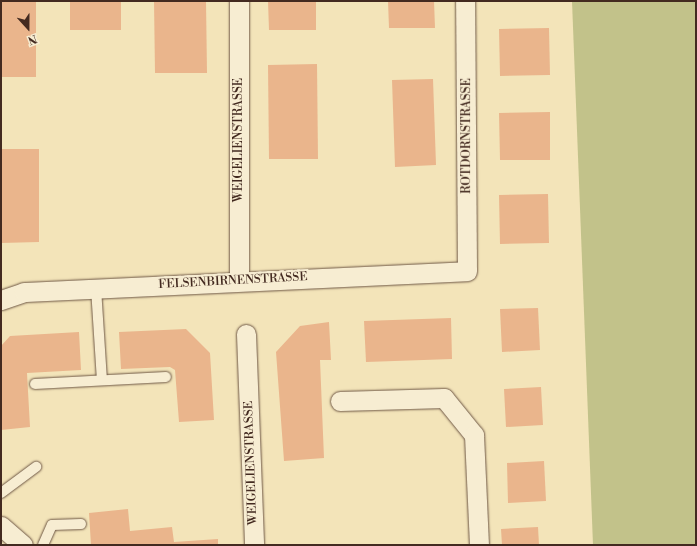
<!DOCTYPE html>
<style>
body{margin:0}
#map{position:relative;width:697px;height:546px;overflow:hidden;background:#f3e4b9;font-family:"Libre Bodoni",serif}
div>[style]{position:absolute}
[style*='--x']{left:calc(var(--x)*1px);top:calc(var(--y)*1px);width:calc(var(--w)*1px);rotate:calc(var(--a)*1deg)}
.green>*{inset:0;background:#c2c28a}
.building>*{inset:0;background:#eab58c}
.roads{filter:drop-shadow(0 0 1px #6f5846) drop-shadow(0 0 1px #6f5846)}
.service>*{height:10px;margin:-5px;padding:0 5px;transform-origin:5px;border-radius:5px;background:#f7edd2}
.minor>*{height:19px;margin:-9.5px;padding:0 9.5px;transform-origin:9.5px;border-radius:9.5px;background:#f7edd2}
span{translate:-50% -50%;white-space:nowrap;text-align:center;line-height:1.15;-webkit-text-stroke:4px #f7edd2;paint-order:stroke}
.street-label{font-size:12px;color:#432a20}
.frame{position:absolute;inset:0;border:2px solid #432a20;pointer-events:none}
.north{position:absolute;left:8px;top:8px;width:40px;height:40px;-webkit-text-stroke:3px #f7edd2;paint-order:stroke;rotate:159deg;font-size:11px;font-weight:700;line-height:16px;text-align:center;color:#432a20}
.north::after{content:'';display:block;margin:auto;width:14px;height:18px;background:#432a20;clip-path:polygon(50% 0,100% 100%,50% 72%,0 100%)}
</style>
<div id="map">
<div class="green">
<div style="clip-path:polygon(572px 1px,696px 1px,696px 545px,593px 545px)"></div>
</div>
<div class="building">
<div style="clip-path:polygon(1px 1px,36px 1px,36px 77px,1px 77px)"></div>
<div style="clip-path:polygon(70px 1px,121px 1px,121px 30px,70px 30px)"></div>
<div style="clip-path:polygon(154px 1px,206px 1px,207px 73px,155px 73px)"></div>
<div style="clip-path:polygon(268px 1px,316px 1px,316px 30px,269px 30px)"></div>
<div style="clip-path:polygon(388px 1px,434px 1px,435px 28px,389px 28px)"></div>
<div style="clip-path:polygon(549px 28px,550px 75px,500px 76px,499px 29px)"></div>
<div style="clip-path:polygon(317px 64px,318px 159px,269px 159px,268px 65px)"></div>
<div style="clip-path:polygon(433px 79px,436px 165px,395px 167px,392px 80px)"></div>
<div style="clip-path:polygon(550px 112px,550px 160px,500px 160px,499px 113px)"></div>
<div style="clip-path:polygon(1px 149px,39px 149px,39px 242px,1px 243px)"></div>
<div style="clip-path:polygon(548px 194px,549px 243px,500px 244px,499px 195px)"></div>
<div style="clip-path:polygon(538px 308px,540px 350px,502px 352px,500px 309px)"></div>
<div style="clip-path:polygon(451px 318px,452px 359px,366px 362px,364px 321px)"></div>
<div style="clip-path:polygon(329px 322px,331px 360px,320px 360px,324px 458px,284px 461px,276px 352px,300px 326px)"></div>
<div style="clip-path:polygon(186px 329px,210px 353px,214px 420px,179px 422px,175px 370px,170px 367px,121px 369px,119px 332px)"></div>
<div style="clip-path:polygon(79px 332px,81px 370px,27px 373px,30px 427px,1px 430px,1px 346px,10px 336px)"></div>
<div style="clip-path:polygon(541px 387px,543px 425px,506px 427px,504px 389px)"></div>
<div style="clip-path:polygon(544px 461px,546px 501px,508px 503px,507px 463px)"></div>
<div style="clip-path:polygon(128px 509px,130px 531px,172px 527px,174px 542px,218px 539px,218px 545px,91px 545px,89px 513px)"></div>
<div style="clip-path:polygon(538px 527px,539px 545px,502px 545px,501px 529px)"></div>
</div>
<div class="roads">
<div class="service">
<div style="--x:96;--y:288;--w:92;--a:86.3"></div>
<div style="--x:35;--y:384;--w:131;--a:-3.1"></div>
<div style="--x:1;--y:493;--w:44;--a:-36.6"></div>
<div style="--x:43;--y:545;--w:22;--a:-66"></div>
<div style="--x:52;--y:525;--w:29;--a:-2"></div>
</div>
<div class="minor">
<div style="--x:239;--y:1;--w:278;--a:90"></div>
<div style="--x:1;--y:300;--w:24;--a:-19"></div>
<div style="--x:24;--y:292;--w:443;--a:-2.7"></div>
<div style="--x:467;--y:271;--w:270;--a:-90.4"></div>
<div style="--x:246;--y:334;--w:211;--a:87.8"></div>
<div style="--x:340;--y:401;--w:104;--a:-1.7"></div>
<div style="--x:444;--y:398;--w:48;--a:51"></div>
<div style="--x:474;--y:435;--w:110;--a:87.4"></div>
<div style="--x:1;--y:526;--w:29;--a:41"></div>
</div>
</div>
<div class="street-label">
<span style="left:467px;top:136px;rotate:-90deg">ROTDORNSTRASSE</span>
<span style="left:239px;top:140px;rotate:-90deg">WEIGELIENSTRASSE</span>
<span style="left:233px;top:281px;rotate:-3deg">FELSENBIRNENSTRASSE</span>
<span style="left:251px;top:463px;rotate:-92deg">WEIGELIENSTRASSE</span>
</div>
<div class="frame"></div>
<div class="north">N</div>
</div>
